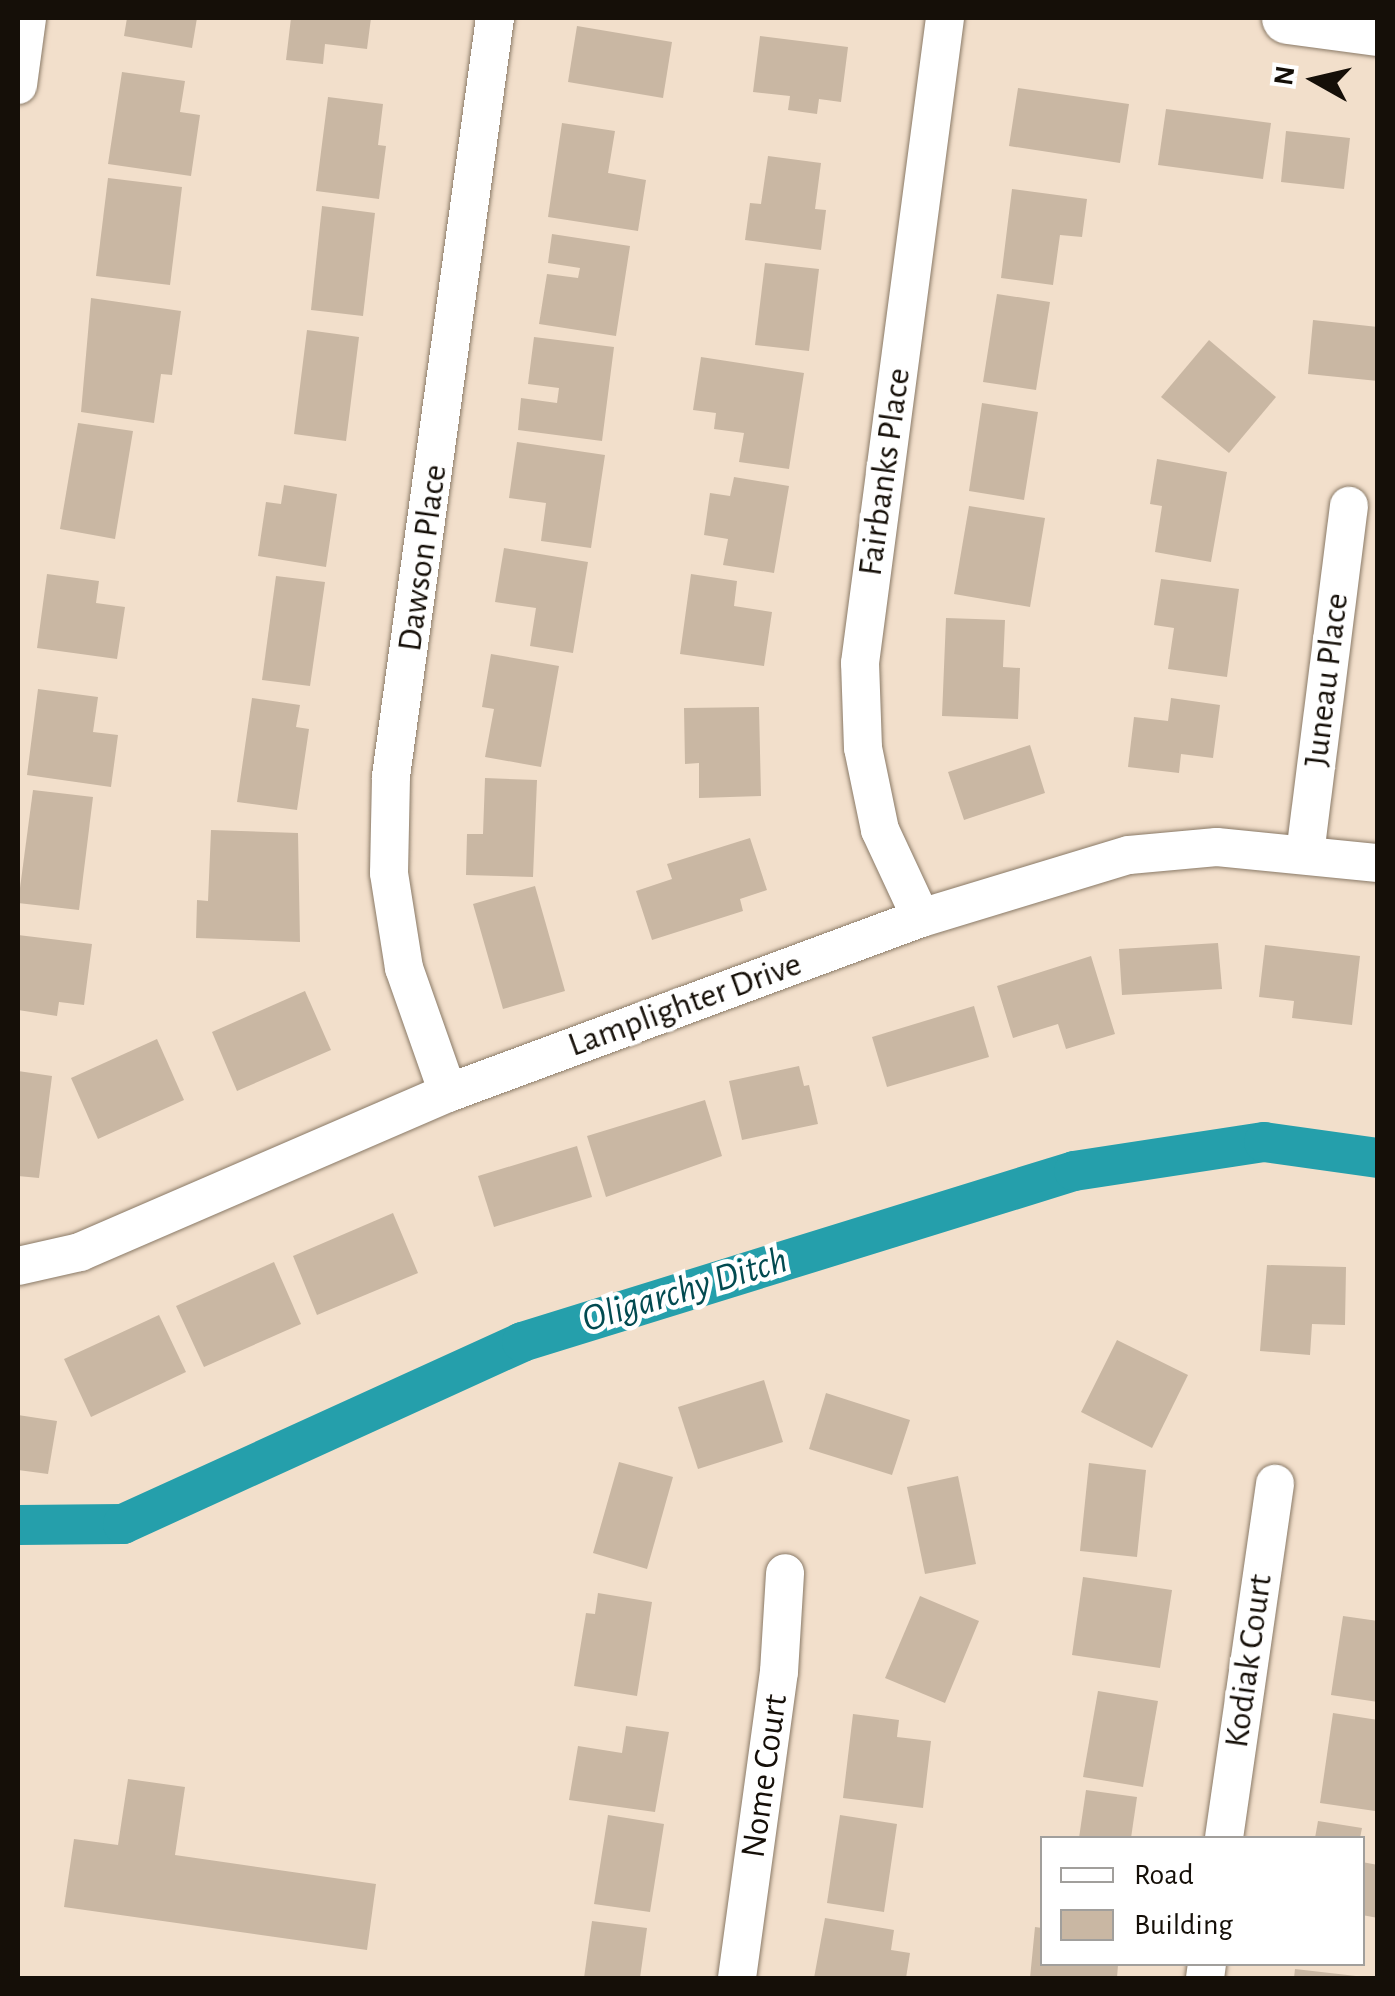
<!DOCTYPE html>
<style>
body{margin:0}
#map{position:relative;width:1395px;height:1996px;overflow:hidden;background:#f2dfcb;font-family:"Alegreya Sans",sans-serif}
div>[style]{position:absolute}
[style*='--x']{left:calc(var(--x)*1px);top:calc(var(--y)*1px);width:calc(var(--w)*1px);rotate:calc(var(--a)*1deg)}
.canal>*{height:40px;margin:-20px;padding:0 20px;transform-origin:20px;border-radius:20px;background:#259fab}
.building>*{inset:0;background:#c9b7a3}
.roads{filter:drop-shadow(0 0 2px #8a7a67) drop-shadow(0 0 2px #8a7a67)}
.street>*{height:38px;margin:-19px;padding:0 19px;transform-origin:19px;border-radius:19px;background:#fff}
.secondary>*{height:52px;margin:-26px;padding:0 26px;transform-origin:26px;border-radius:26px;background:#fff}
span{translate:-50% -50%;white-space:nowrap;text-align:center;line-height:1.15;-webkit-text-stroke:9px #fff;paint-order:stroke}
.street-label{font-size:35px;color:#150f08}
.water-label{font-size:38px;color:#024a50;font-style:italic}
.frame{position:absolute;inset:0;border:20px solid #150f08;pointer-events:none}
.legend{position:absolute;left:1040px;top:1836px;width:325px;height:130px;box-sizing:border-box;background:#fff;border:2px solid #a19f9c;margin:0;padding:12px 18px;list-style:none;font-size:30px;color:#150f08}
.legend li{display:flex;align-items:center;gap:20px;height:50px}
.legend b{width:50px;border:2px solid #a19f9c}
.north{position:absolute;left:1265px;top:30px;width:100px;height:100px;-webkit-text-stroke:8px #fff;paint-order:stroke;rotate:278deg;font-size:28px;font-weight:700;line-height:40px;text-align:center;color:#150f08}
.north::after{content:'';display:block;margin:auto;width:35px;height:45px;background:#150f08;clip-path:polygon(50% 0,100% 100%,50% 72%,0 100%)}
</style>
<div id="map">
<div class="canal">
<div style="--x:18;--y:1525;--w:105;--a:-0.5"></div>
<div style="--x:123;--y:1524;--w:439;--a:-24.5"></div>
<div style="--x:522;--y:1342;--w:578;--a:-17.21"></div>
<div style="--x:1074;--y:1171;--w:192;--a:-8.7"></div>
<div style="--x:1264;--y:1142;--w:115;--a:8"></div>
</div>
<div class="building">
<div style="clip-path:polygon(127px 18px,197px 18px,192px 48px,124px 36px)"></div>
<div style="clip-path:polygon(291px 18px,371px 18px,367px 49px,325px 44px,323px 64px,286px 60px)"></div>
<div style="clip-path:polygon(577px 26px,672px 42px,663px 98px,568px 82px)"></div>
<div style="clip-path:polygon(760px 36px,848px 47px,841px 102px,819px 99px,817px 114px,788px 110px,790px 96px,753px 92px)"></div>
<div style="clip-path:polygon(122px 72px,185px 81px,180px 112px,200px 115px,191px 176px,108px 164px)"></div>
<div style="clip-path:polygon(1018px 88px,1129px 104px,1120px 163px,1009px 146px)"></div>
<div style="clip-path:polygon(328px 97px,383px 104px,378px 145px,386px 146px,379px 199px,316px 191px)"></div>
<div style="clip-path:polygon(1166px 109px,1271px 123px,1263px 179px,1158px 165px)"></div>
<div style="clip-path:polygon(562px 123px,615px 131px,608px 173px,646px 180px,638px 231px,548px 217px)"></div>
<div style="clip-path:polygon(1286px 131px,1350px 138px,1344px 189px,1281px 182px)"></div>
<div style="clip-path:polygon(768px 156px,821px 163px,815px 209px,826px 210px,821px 250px,745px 240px,750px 203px,761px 204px)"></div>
<div style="clip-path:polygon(108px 178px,182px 187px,170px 285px,96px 276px)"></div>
<div style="clip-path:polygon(1012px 189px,1087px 199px,1082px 237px,1060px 235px,1053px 285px,1001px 278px)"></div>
<div style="clip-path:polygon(322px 206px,375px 213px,363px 316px,311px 310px)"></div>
<div style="clip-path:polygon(552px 234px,630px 246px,616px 336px,539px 324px,547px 274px,578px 278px,580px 268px,548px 263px)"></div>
<div style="clip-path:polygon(765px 263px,819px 269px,809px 351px,755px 345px)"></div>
<div style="clip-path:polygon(997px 294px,1050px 302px,1036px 390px,983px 382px)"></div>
<div style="clip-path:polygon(91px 298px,181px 311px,172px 375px,161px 374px,154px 423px,81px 412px)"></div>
<div style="clip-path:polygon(1313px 320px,1378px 327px,1378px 381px,1308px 374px)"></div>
<div style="clip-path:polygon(307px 330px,359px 337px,346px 441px,294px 434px)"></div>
<div style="clip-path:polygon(534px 337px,614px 347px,602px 441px,518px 430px,521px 398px,557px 403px,559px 388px,528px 384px)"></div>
<div style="clip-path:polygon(1209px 340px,1276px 397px,1229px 453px,1161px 397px)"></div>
<div style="clip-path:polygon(701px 357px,804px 373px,789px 469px,739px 462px,744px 433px,714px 429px,716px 413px,693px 410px)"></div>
<div style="clip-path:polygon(982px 403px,1038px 412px,1024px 500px,969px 491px)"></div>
<div style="clip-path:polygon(78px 423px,133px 431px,115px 539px,60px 529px)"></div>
<div style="clip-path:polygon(517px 442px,605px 455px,591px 548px,541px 541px,546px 503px,509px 498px)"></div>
<div style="clip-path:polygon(1157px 459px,1227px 472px,1211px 562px,1155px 552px,1162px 506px,1150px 504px)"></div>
<div style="clip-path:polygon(734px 477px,789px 486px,774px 573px,723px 565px,728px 539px,704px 535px,710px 493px,730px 496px)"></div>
<div style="clip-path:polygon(284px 485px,337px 494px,326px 567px,258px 556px,266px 502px,281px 504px)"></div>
<div style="clip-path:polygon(969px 506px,1045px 518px,1030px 607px,954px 594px)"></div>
<div style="clip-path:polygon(504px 548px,588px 562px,573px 653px,530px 646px,536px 608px,495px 602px)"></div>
<div style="clip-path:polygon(47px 574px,99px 581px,96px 603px,125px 607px,117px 659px,37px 648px)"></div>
<div style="clip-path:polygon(691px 574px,737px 581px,734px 606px,772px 612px,764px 666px,680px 654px)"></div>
<div style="clip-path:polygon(276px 576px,325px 582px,310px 686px,262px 680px)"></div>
<div style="clip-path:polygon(1161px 579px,1239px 589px,1227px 677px,1168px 669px,1174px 628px,1154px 625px)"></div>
<div style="clip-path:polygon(946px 618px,1005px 620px,1003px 667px,1020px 668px,1018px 719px,942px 716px)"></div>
<div style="clip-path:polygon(491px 654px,559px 666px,541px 767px,485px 757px,494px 709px,482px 707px)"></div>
<div style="clip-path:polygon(38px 689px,98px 697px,93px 732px,118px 735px,111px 787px,27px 775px)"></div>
<div style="clip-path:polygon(252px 698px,300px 705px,296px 727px,309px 729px,297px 810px,237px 802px)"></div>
<div style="clip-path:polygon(1171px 698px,1220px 705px,1213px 758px,1181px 754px,1179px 773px,1128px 767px,1134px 717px,1168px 721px)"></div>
<div style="clip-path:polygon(759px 707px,761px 796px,699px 798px,699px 763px,685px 764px,684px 708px)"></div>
<div style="clip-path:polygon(1030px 745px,1045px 793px,964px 820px,948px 772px)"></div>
<div style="clip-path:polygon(485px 778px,537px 780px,533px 877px,466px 875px,467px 834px,483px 834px)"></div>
<div style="clip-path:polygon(33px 790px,93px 797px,79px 910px,18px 903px)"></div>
<div style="clip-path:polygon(211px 830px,298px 833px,300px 942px,196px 938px,197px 900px,208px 901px)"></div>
<div style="clip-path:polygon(750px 838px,767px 890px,740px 899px,743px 911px,652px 940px,636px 891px,672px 879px,667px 864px)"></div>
<div style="clip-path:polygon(535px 886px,565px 991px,503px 1009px,473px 904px)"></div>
<div style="clip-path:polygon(18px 935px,92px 944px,84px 1005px,59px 1002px,57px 1016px,18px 1010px)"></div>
<div style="clip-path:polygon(1218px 943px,1222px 989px,1122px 995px,1119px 949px)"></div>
<div style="clip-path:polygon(1265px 945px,1360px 956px,1352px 1025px,1292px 1018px,1294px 1001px,1259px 997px)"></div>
<div style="clip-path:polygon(1091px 956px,1115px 1034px,1066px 1049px,1058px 1024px,1013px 1038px,997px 986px)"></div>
<div style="clip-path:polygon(305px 991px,331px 1050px,237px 1091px,212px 1032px)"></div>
<div style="clip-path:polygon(974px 1006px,989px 1057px,887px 1087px,872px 1037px)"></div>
<div style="clip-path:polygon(157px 1039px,184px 1100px,98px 1139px,71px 1078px)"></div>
<div style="clip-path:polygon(799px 1066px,804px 1086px,809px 1085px,818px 1124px,742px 1140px,729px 1081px)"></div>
<div style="clip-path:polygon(18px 1071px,52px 1076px,39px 1178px,18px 1176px)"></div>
<div style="clip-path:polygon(705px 1100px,722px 1156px,606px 1197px,587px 1136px)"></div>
<div style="clip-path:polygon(577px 1146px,592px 1197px,494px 1227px,478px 1176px)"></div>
<div style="clip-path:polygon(393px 1213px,418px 1273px,317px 1315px,293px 1256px)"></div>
<div style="clip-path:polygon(274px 1262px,301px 1324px,204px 1367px,176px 1306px)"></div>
<div style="clip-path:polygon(1267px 1265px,1346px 1267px,1345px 1325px,1312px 1324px,1310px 1355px,1260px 1351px)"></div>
<div style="clip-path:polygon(159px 1315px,186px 1372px,91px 1417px,64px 1359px)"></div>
<div style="clip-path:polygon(1117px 1340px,1188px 1375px,1152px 1448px,1081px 1412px)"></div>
<div style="clip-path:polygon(764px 1380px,783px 1442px,698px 1469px,678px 1407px)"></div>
<div style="clip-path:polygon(826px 1393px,910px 1420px,892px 1475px,809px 1449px)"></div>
<div style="clip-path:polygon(18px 1415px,57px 1421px,48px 1474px,18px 1470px)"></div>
<div style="clip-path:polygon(619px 1462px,673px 1477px,647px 1569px,593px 1553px)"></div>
<div style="clip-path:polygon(1089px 1463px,1146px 1470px,1137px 1557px,1080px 1551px)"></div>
<div style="clip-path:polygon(958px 1476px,976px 1564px,925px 1574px,907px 1487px)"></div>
<div style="clip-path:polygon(1083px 1577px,1172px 1590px,1160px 1668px,1072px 1655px)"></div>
<div style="clip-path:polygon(598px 1593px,652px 1602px,637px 1696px,574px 1686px,586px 1613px,595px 1614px)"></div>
<div style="clip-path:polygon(920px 1596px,979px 1621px,945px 1703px,885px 1678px)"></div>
<div style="clip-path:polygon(1343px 1616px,1378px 1621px,1378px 1702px,1331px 1695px)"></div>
<div style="clip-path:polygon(1098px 1691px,1158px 1701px,1143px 1787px,1083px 1777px)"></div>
<div style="clip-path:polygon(1333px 1713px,1378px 1720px,1375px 1811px,1320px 1803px)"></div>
<div style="clip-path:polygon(853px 1714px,899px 1720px,897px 1737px,931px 1741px,923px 1808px,843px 1798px)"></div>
<div style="clip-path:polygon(626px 1726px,669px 1732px,655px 1812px,569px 1800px,578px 1746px,622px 1753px)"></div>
<div style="clip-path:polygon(128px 1779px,185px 1787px,175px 1855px,376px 1884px,367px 1950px,64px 1907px,74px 1839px,118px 1845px)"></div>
<div style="clip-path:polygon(1086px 1790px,1137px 1797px,1131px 1838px,1079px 1838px)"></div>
<div style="clip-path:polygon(608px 1815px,664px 1824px,650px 1912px,594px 1904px)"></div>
<div style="clip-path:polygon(840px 1815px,897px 1824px,884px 1912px,827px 1903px)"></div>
<div style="clip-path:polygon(1318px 1821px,1362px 1828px,1360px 1838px,1315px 1838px)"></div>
<div style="clip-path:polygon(1362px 1862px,1378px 1865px,1378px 1918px,1362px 1915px)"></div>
<div style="clip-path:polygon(825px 1918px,894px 1930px,891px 1950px,910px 1953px,906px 1978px,814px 1978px)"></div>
<div style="clip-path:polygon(592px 1921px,647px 1928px,640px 1978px,584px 1978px)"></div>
<div style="clip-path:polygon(1035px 1927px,1042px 1928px,1042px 1964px,1118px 1965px,1117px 1978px,1030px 1978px)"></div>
<div style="clip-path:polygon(1295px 1969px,1356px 1976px,1355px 1978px,1294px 1978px)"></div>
</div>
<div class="roads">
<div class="street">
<div style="--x:18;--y:85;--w:68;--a:-82.3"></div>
<div style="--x:1305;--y:854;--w:351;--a:-82.8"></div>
<div style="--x:921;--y:918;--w:97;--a:-115"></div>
<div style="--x:880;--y:830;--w:84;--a:-101.7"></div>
<div style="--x:863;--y:748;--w:85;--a:-92"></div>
<div style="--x:860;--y:663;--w:651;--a:-82.49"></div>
<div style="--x:448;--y:1093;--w:133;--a:-109.4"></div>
<div style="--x:404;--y:968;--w:96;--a:-99"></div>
<div style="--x:389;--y:873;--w:97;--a:-88.8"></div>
<div style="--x:391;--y:776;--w:765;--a:-82.19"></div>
<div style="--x:18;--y:1266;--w:64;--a:-12.7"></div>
<div style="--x:80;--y:1252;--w:401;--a:-23.4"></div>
<div style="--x:448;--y:1093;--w:504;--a:-20.3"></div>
<div style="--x:921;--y:918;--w:217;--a:-16.9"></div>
<div style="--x:1129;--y:855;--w:88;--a:-5.2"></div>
<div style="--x:1217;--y:847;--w:162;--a:5.7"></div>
<div style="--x:1224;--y:1838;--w:358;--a:-81.8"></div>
<div style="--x:737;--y:1978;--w:309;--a:-82.2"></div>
<div style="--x:779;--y:1672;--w:99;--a:-86.5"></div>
<div style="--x:1205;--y:1978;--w:14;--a:-82"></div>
</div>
<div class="secondary">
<div style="--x:1288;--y:18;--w:91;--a:7.6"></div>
</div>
</div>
<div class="street-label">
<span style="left:885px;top:472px;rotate:-82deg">Fairbanks Place</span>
<span style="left:423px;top:558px;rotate:-82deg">Dawson Place</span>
<span style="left:1327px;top:680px;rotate:-83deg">Juneau Place</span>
<span style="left:685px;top:1005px;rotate:-20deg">Lamplighter Drive</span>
<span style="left:1249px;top:1661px;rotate:-82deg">Kodiak Court</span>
<span style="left:765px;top:1776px;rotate:-82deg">Nome Court</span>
</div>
<div class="water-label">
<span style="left:685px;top:1291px;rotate:-17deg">Oligarchy Ditch</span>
</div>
<div class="frame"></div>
<ul class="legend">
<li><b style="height:12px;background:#fff"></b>Road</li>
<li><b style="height:28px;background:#c9b7a3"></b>Building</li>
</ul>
<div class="north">N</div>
</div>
